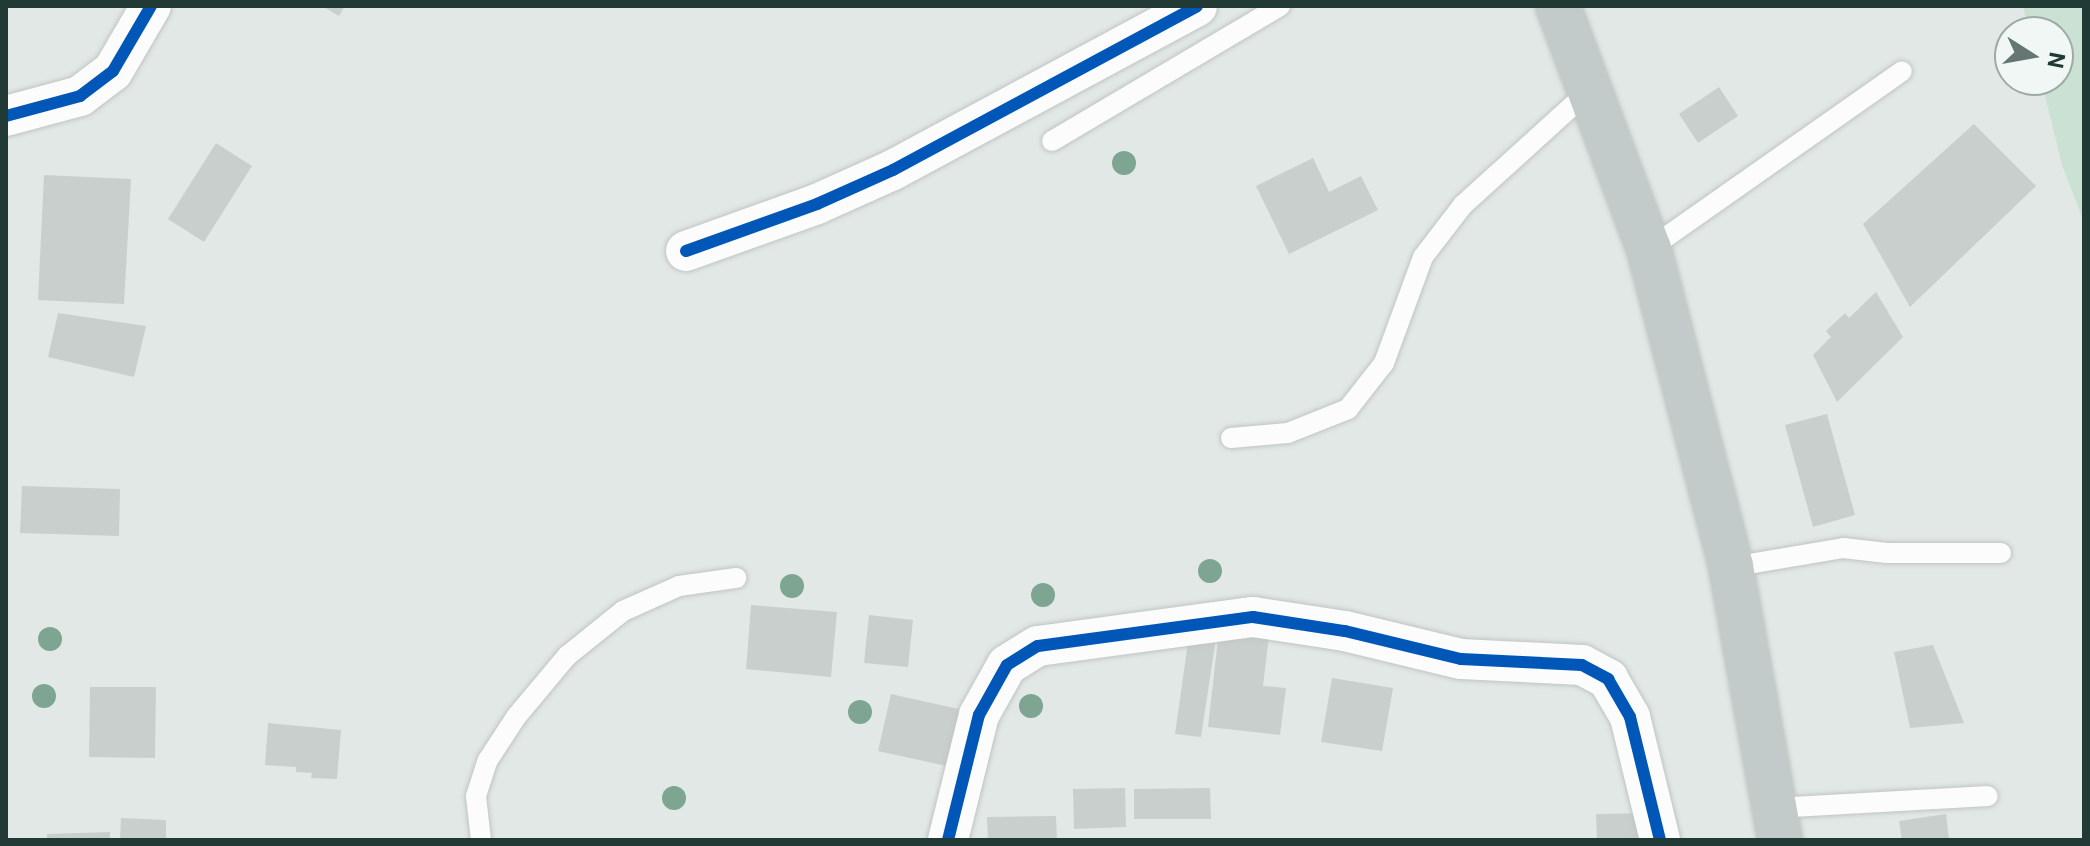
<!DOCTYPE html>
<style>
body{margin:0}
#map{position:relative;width:2090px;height:846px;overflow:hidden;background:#e2e8e6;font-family:Roboto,sans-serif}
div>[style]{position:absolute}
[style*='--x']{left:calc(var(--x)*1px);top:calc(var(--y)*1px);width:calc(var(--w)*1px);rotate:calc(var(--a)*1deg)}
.green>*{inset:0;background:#cbe1d4}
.building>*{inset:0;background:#c9cfcd}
.roads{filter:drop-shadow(0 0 2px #bfc5c3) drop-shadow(0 0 2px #bfc5c3)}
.service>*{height:20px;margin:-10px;padding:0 10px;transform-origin:10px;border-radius:10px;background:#fbfcfb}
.minor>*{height:40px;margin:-20px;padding:0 20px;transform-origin:20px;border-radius:20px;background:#fbfcfb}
.trunk>*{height:44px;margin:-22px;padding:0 22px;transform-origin:22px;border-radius:22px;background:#c3caca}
.cycleway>*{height:12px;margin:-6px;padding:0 6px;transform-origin:6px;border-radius:6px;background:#0057b8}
.trees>*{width:24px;height:24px;margin:-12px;border-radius:50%;background:#7ea592}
span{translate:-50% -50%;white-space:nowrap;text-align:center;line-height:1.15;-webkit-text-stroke:7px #f0f7f4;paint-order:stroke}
.frame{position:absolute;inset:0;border:8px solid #213a36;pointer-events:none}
.north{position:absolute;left:1994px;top:16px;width:80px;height:80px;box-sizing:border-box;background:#f0f7f4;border:2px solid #9daba8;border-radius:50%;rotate:101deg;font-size:22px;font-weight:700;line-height:32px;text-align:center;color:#213a36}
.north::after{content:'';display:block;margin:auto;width:28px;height:36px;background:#657774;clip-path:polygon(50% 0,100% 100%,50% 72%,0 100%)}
</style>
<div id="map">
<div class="green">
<div style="clip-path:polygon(2023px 6px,2084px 6px,2084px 222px,2062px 165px,2041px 80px,2058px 80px,2058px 32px,2029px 32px)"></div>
</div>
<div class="building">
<div style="clip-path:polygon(322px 6px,345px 6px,339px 16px)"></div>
<div style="clip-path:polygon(1719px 87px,1738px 116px,1698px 143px,1679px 114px)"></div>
<div style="clip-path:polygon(1974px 124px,2036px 186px,1910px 307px,1863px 224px)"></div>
<div style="clip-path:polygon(216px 143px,252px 166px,204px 242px,168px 219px)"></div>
<div style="clip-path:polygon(1313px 158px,1329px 192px,1361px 176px,1378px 210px,1289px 254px,1256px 186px)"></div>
<div style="clip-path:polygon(44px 175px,131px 179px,124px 304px,38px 300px)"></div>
<div style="clip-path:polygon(1876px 292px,1903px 337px,1837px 402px,1813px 355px,1831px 337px,1826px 331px,1845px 313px,1849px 318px)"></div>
<div style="clip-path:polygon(58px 313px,146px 326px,134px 377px,48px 357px)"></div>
<div style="clip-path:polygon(1827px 414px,1855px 515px,1813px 527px,1785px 425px)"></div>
<div style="clip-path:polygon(22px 486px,120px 489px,119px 536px,20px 533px)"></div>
<div style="clip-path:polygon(751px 605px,837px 612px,831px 677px,746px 669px)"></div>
<div style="clip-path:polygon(869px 615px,913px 620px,908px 667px,864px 663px)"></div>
<div style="clip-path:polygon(1220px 622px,1270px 628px,1263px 686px,1286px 688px,1280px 735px,1208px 727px)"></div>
<div style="clip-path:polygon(1190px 628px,1217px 632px,1201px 737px,1175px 734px)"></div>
<div style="clip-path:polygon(1933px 645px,1964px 723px,1910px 728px,1894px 652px)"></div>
<div style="clip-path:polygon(1332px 678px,1393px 688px,1382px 751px,1321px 742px)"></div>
<div style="clip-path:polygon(90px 687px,156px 687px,155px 758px,89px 757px)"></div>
<div style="clip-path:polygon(891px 694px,963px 710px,951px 767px,878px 751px)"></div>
<div style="clip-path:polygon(268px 723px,341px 730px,337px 779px,311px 778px,312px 773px,296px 772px,296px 767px,265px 765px)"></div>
<div style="clip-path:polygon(1125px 788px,1126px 827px,1074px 829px,1073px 789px)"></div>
<div style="clip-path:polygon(1210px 788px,1211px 819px,1134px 819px,1134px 789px)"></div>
<div style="clip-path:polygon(1652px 813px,1653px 840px,1597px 840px,1596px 814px)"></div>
<div style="clip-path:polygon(1946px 814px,1949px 840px,1902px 840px,1899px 821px)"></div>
<div style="clip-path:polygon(1056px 816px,1057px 840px,988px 840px,987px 817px)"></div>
<div style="clip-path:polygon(121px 818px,166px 820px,166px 840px,120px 840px)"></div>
<div style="clip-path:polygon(110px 832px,110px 840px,47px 840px,47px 834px)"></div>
</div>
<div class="roads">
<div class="service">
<div style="--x:1052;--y:141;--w:265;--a:-30.6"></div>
<div style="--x:1649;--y:249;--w:309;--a:-35.1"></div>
<div style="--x:1231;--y:438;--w:57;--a:-5"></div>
<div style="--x:1288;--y:433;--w:65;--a:-21.8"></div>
<div style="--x:1348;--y:409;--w:58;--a:-52"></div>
<div style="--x:1384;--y:363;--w:113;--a:-69.8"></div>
<div style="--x:1423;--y:257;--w:66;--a:-52.4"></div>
<div style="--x:1463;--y:205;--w:171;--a:-42.2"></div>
<div style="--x:1731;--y:567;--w:114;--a:-9.6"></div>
<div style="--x:1843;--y:548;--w:44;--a:6.5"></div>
<div style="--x:1887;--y:553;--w:114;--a:0"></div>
<div style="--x:1775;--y:808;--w:213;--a:-3.2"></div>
<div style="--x:481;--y:840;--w:44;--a:-96.5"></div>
<div style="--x:476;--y:796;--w:38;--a:-72"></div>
<div style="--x:488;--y:760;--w:51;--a:-56.9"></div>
<div style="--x:516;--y:717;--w:80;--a:-50.1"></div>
<div style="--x:567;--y:656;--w:72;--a:-38.8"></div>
<div style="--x:623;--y:611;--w:61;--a:-24.1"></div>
<div style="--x:679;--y:586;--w:58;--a:-8"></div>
</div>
<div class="minor">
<div style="--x:6;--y:116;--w:77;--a:-15.1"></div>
<div style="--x:80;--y:96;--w:41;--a:-37.1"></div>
<div style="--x:113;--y:71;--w:75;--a:-59.7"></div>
<div style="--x:686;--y:251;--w:139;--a:-19.7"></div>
<div style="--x:817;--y:204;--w:83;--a:-24.1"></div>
<div style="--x:893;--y:170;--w:345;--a:-28.3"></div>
<div style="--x:948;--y:840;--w:129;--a:-76.1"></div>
<div style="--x:979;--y:715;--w:57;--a:-60.8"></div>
<div style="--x:1007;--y:665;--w:36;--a:-32"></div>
<div style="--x:1038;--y:646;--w:217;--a:-7.7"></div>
<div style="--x:1253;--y:617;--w:93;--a:8.7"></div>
<div style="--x:1345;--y:631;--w:119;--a:13.6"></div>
<div style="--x:1461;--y:659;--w:121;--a:2.8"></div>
<div style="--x:1582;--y:665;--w:30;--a:28"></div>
<div style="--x:1608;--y:679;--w:44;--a:59.9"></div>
<div style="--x:1630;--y:717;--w:127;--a:76.3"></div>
</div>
<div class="trunk">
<div style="--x:1558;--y:6;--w:259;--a:69.5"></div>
<div style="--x:1649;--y:249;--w:328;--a:75.5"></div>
<div style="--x:1731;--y:567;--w:277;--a:79.8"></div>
</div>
</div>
<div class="cycleway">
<div style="--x:6;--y:116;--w:77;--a:-15.1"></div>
<div style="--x:80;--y:96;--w:41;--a:-37.1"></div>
<div style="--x:113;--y:71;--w:75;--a:-59.7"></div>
<div style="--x:686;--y:251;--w:139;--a:-19.7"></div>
<div style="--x:817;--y:204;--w:83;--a:-24.1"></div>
<div style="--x:893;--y:170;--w:345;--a:-28.3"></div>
<div style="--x:948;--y:840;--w:129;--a:-76.1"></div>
<div style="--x:979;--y:715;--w:57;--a:-60.8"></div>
<div style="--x:1007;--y:665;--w:36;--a:-32"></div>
<div style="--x:1038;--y:646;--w:217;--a:-7.7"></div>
<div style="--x:1253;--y:617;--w:93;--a:8.7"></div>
<div style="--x:1345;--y:631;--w:119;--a:13.6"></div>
<div style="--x:1461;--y:659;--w:121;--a:2.8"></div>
<div style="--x:1582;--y:665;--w:30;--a:28"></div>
<div style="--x:1608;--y:679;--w:44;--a:59.9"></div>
<div style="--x:1630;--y:717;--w:127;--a:76.3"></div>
</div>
<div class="trees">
<div style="left:1124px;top:163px"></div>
<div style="left:1210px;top:571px"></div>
<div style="left:792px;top:586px"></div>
<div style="left:1043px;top:595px"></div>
<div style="left:50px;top:639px"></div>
<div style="left:44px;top:696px"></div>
<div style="left:1031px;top:706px"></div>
<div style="left:860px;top:712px"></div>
<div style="left:674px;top:798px"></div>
</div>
<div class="frame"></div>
<div class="north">N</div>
</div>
